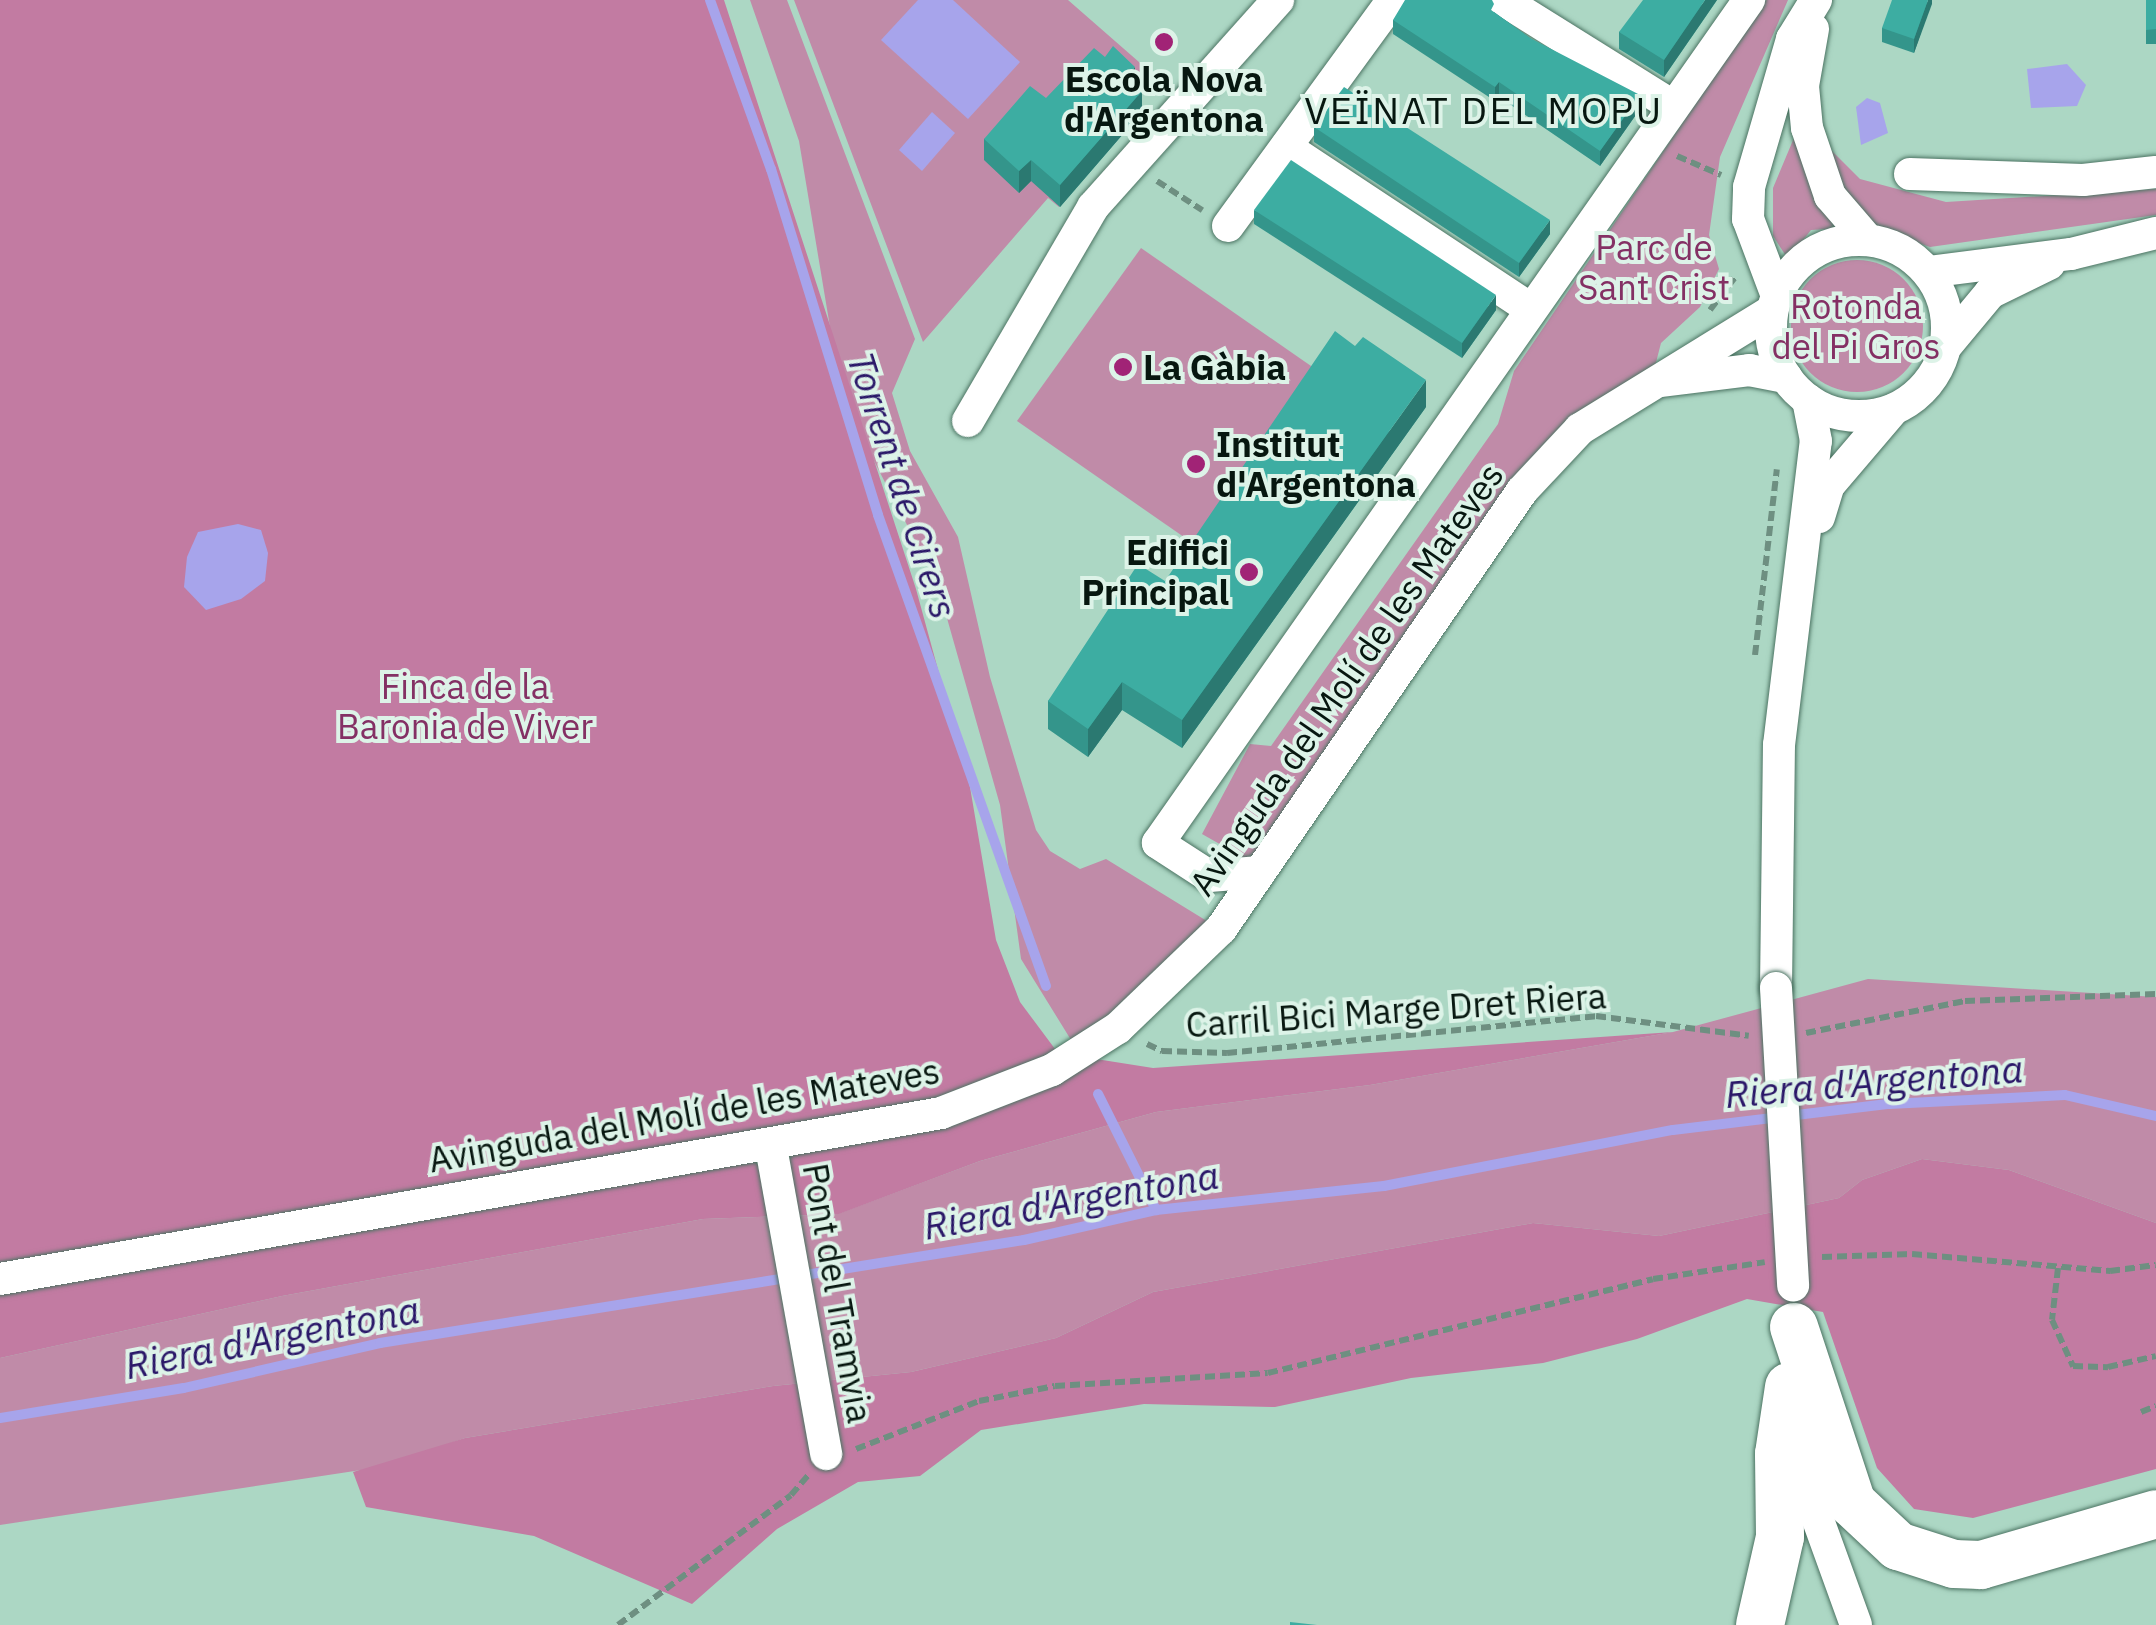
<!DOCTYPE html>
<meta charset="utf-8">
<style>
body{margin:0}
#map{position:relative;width:2156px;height:1625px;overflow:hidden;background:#acd7c4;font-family:"IBM Plex Sans",sans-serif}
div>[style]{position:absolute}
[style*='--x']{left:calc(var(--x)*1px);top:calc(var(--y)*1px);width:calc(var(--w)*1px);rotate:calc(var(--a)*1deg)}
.green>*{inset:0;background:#c08ba8}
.round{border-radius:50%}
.forest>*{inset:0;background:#c27ba2}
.water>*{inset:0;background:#a7a4eb}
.stream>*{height:10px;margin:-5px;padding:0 5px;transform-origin:5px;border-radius:5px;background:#a7a4eb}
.path>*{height:6px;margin-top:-3px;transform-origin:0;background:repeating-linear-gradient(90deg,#6e8f81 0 10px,transparent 0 15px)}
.roads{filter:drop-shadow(0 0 2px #4c7463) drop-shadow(0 0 2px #4c7463)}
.minor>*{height:32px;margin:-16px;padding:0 16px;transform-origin:16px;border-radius:16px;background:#fff}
.minor>.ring{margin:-16px;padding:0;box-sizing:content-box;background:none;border:32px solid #fff;border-radius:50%}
.highway>*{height:48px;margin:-24px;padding:0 24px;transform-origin:24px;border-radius:24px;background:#fff}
.bridges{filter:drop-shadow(0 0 2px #4c7463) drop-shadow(0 0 2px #4c7463)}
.minor-bridge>*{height:32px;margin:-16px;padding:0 16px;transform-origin:16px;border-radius:16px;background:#fff}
.wall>*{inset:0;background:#34958b}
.shaded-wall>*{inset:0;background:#2b7971}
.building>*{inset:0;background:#3dada2}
.dots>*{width:28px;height:28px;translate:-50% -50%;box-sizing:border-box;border:5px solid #ddf3e8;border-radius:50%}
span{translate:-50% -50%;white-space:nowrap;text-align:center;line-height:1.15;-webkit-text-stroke:8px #ddf3e8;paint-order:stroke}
.poi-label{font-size:35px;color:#071710;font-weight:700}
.left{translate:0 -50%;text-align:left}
.right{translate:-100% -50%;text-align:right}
.park-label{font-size:35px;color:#843064}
.street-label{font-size:35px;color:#071710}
.neighbourhood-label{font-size:38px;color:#071710;letter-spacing:2.5px}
.water-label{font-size:38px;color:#2a1768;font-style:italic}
</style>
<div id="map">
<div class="green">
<div style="clip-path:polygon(750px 0,787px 0,915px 339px,892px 393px,910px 451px,958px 537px,990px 677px,1036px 830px,1050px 851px,1080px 869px,1106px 859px,1215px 926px,1076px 1048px,1021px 959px,1000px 805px,937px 583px,842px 399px,799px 141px)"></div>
<div style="clip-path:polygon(794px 0,1068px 0,1155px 76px,1131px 103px,1142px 112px,1059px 207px,1048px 198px,923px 342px)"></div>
<div style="clip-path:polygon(1766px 0,1788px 0,1720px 157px,1709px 235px,1719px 269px,1700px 307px,1661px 343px,1651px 382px,1572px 423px,1253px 863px,1202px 834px,1250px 744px,1271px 746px,1498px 424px,1514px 371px)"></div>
<div style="clip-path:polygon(1796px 133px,1845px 228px,1811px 230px,1788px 259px,1773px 236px,1773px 188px)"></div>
<div style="clip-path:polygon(1821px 140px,1860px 179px,1946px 202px,2156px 189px,2156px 215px,1930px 247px,1876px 228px,1842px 196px)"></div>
<div style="clip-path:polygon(1141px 248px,1324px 375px,1204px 551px,1017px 421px)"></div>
<div class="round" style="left:1791px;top:260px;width:132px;height:132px"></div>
<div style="clip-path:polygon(1868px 979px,2156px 997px,2156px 1223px,2009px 1170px,1922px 1159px,1862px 1180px,1839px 1198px,1659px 1236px,1533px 1223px,1153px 1292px,1056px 1338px,911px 1372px,773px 1386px,465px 1438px,381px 1467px,0 1525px,0 1358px,282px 1296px,703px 1219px,838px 1214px,980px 1161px,1156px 1112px,1370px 1085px,1673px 1032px)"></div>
</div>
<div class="forest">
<div style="clip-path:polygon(0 0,724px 0,916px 589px,970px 787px,996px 940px,1020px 1002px,1058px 1053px,1153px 1068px,1673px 1032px,1370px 1085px,1156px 1112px,980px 1161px,839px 1214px,703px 1219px,282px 1296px,0 1358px)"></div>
<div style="clip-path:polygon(1922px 1159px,2009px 1170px,2156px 1223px,2156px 1469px,1973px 1518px,1914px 1509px,1877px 1468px,1823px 1312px,1747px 1299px,1637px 1339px,1543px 1363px,1411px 1378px,1275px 1407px,1144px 1404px,981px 1430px,920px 1476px,858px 1482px,777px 1529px,692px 1604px,534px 1536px,366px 1507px,353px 1472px,465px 1438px,773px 1386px,911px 1372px,1056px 1338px,1153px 1292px,1533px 1223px,1659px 1236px,1839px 1198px,1862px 1180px)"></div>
</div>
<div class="water">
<div style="clip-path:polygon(918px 0,953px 0,1020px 62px,968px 119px,881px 40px)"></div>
<div style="clip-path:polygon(2067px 64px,2086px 85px,2077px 106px,2031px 108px,2027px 69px)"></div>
<div style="clip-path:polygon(1867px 98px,1880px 103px,1888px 133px,1861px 145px,1856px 107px)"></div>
<div style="clip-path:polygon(932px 112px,955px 133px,922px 171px,899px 150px)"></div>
<div style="clip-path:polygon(238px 524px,261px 530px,268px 553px,265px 581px,241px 599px,206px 610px,184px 587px,187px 557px,198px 532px)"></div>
</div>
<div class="stream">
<div style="--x:710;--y:0;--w:180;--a:70.2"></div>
<div style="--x:771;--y:169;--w:362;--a:72.8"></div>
<div style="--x:878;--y:515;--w:500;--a:70.37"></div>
<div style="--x:1098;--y:1094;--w:130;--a:63.4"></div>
<div style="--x:0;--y:1418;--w:186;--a:-9.3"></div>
<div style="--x:184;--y:1388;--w:201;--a:-12.9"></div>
<div style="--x:380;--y:1343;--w:652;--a:-9.09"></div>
<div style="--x:1024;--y:1240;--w:135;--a:-12.8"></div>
<div style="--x:1156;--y:1210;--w:229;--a:-6"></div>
<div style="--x:1384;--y:1186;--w:294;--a:-11"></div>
<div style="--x:1673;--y:1130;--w:218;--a:-6.9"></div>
<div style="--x:1889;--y:1104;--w:176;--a:-2.9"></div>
<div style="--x:2065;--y:1095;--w:93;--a:13"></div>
</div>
<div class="path">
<div style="--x:1677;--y:156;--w:48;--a:23.4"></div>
<div style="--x:1157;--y:181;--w:54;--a:32.8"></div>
<div style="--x:1710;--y:310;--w:43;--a:-52.6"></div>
<div style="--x:1755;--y:655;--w:187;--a:-83.3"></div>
<div style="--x:1806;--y:1033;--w:162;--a:-11.4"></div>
<div style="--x:1965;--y:1001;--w:191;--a:-2.1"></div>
<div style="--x:1147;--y:1044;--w:17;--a:25"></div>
<div style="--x:1162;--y:1051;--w:65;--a:1.8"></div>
<div style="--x:1227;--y:1053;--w:371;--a:-5.7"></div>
<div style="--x:1596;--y:1016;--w:154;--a:7.4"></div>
<div style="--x:1822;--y:1257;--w:90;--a:-1.9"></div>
<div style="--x:1912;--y:1254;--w:199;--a:4.9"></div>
<div style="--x:2110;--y:1271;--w:46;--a:-7.4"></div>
<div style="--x:2058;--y:1268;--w:52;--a:96.6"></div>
<div style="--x:2052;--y:1320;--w:51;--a:65.5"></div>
<div style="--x:2073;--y:1366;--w:35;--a:2"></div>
<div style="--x:2108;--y:1367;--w:49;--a:-12.9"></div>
<div style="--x:2141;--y:1412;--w:16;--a:-22"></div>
<div style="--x:856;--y:1449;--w:132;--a:-21.3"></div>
<div style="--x:979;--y:1401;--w:77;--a:-11.2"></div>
<div style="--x:1055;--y:1386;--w:213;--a:-3.5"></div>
<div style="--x:1268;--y:1373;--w:396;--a:-13.7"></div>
<div style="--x:1653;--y:1279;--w:113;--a:-8.6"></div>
<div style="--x:618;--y:1625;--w:216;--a:-36.9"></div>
<div style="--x:791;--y:1495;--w:28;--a:-49"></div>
</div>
<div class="roads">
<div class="minor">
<div style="--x:1503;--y:0;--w:198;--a:32"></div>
<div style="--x:1813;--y:29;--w:58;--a:100"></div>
<div style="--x:1803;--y:86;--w:42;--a:84.6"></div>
<div style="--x:1807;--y:128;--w:72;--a:71.3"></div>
<div style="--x:1830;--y:196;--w:58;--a:49.2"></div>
<div style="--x:1286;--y:147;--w:291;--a:33.5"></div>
<div style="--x:1910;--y:174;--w:173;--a:2"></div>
<div style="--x:2083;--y:180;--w:73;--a:-6.3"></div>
<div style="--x:1228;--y:226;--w:280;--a:-53.9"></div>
<div class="ring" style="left:1771px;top:240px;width:144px;height:144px"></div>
<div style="--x:1928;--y:272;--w:144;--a:-7.2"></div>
<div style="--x:2071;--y:254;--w:88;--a:-13.9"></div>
<div style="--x:1777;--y:296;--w:82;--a:-110.6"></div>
<div style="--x:1748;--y:219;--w:32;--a:-88"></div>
<div style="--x:1749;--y:187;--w:154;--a:-73.8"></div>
<div style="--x:1792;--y:39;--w:46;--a:-58.4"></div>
<div style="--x:1946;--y:346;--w:69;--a:-50.3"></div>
<div style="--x:1990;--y:293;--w:66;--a:-26.2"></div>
<div style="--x:1660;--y:381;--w:90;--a:-7"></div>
<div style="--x:1749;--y:370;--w:38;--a:11"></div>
<div style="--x:968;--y:421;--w:248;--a:-59.7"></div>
<div style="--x:1093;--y:207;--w:278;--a:-48.2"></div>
<div style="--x:1819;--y:517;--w:34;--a:-73"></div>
<div style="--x:1829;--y:485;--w:99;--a:-49.5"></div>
<div style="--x:1260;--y:872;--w:51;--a:175.5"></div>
<div style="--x:1209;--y:876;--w:61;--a:-147.1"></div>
<div style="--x:1158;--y:843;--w:1030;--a:-54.97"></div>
<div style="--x:1776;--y:988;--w:243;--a:-89.3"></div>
<div style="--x:1779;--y:745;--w:306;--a:-83.1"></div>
<div style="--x:1816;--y:441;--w:42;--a:-101"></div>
<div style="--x:771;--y:1147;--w:312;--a:79.8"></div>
<div style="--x:0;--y:1279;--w:956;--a:-10"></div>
<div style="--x:941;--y:1113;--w:119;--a:-21.2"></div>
<div style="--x:1052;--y:1070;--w:78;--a:-32.5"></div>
<div style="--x:1118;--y:1028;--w:143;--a:-43.9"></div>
<div style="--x:1221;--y:929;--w:531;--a:-55.5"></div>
<div style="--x:1522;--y:491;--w:85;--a:-46.9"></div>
<div style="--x:1580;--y:429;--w:225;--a:-31.6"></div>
<div style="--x:1794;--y:1425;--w:72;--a:77.9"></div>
<div style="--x:1809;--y:1495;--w:138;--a:70.1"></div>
</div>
<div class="highway">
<div style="--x:1794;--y:1327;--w:185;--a:71.8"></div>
<div style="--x:1852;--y:1503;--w:63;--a:43.1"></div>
<div style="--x:1898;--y:1546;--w:59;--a:17.8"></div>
<div style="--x:1954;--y:1564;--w:27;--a:2"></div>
<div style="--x:1981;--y:1565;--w:182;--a:-16.2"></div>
<div style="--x:1760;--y:1625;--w:90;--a:-77.2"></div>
<div style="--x:1780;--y:1537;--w:83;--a:-90.7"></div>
<div style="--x:1779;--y:1454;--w:68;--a:-81.5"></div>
</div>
</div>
<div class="bridges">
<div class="minor-bridge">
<div style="--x:1776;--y:988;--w:298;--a:86.7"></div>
</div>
</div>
<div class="wall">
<div style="clip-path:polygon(1717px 0,1664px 77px,1619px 49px,1619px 32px)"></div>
<div style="clip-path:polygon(1932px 0,1914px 53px,1882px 42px,1882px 28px)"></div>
<div style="clip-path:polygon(2146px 0,2156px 0,2156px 44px,2146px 44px)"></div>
<div style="clip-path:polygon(1494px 12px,1530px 38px,1640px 109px,1600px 166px,1499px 97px,1495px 101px,1393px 34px,1393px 20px)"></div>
<div style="clip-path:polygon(1135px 85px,1142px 112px,1060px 207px,1031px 181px,1019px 193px,984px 160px,984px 139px)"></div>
<div style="clip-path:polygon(1314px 127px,1550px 234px,1519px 277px,1314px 142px)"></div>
<div style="clip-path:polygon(1254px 210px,1496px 310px,1462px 358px,1254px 224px)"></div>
<div style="clip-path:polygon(1426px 407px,1182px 748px,1122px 710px,1088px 757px,1048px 729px,1048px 701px,1165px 581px)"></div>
</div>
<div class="shaded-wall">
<div style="clip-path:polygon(1705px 0,1717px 0,1664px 77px,1664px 60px)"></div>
<div style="clip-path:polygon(1928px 0,1932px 0,1932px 4px,1914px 53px,1914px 39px)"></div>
<div style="clip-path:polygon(1135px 67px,1135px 88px,1126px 78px)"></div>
<div style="clip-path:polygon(1499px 82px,1499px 97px,1495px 101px,1495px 87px)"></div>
<div style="clip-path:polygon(1142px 91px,1142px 112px,1060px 207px,1060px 185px)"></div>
<div style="clip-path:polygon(1640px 95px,1640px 109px,1600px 166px,1600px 151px)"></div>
<div style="clip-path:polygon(1031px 160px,1031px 181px,1019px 193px,1019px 171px)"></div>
<div style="clip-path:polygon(1550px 220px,1550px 234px,1519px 277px,1519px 263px)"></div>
<div style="clip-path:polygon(1496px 295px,1496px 310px,1462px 358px,1462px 343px)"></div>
<div style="clip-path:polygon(1426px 380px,1426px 407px,1182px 748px,1182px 720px)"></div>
<div style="clip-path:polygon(1122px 682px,1122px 710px,1088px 757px,1088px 729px)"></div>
</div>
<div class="building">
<div style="clip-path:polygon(1405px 0,1492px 0,1494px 4px,1491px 10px,1530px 38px,1640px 95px,1600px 151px,1499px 82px,1495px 87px,1393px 20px)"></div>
<div style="clip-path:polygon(1643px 0,1705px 0,1664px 60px,1619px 32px)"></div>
<div style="clip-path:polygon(1892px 0,1928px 0,1914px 39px,1882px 28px)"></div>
<div style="clip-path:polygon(2146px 0,2156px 0,2156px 29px,2146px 30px)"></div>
<div style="clip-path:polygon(1113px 46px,1135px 67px,1126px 78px,1142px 91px,1060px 185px,1031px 160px,1019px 171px,984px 139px,1030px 86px,1046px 98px,1094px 48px,1105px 57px)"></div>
<div style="clip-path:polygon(1344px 87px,1550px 220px,1519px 263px,1314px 127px)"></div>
<div style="clip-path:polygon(1291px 160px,1496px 295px,1462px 343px,1254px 210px)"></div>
<div style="clip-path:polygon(1335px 331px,1355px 346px,1363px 337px,1426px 380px,1182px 720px,1122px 682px,1088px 729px,1048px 701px,1138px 564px,1165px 581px)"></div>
<div style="clip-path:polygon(1290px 1622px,1317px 1625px,1290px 1625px)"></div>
</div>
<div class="dots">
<div style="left:1164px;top:42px;background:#a12376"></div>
<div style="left:1123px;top:367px;background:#a12376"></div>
<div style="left:1196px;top:464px;background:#a12376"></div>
<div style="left:1249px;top:572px;background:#a12376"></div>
</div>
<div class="poi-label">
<span style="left:1164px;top:99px">Escola Nova<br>d'Argentona</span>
<span class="left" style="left:1143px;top:367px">La Gàbia</span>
<span class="left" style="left:1216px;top:464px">Institut<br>d'Argentona</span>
<span class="right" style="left:1229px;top:572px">Edifici<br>Principal</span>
</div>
<div class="park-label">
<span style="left:1654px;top:267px">Parc de<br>Sant Crist</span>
<span style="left:1856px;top:326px">Rotonda<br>del Pi Gros</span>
<span style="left:465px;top:706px">Finca de la<br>Baronia de Viver</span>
</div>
<div class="street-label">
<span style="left:1346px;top:679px;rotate:-55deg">Avinguda del Molí de les Mateves</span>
<span style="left:1396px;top:1010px;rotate:-4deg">Carril Bici Marge Dret Riera</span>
<span style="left:684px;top:1115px;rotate:-10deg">Avinguda del Molí de les Mateves</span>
<span style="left:838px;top:1293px;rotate:80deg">Pont del Tramvia</span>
</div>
<div class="neighbourhood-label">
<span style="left:1484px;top:110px">VEÏNAT DEL MOPU</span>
</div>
<div class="water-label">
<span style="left:903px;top:485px;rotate:72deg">Torrent de Cirers</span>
<span style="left:1874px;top:1081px;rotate:-5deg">Riera d'Argentona</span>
<span style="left:1071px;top:1200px;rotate:-10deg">Riera d'Argentona</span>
<span style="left:272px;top:1337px;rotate:-11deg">Riera d'Argentona</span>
</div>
</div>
